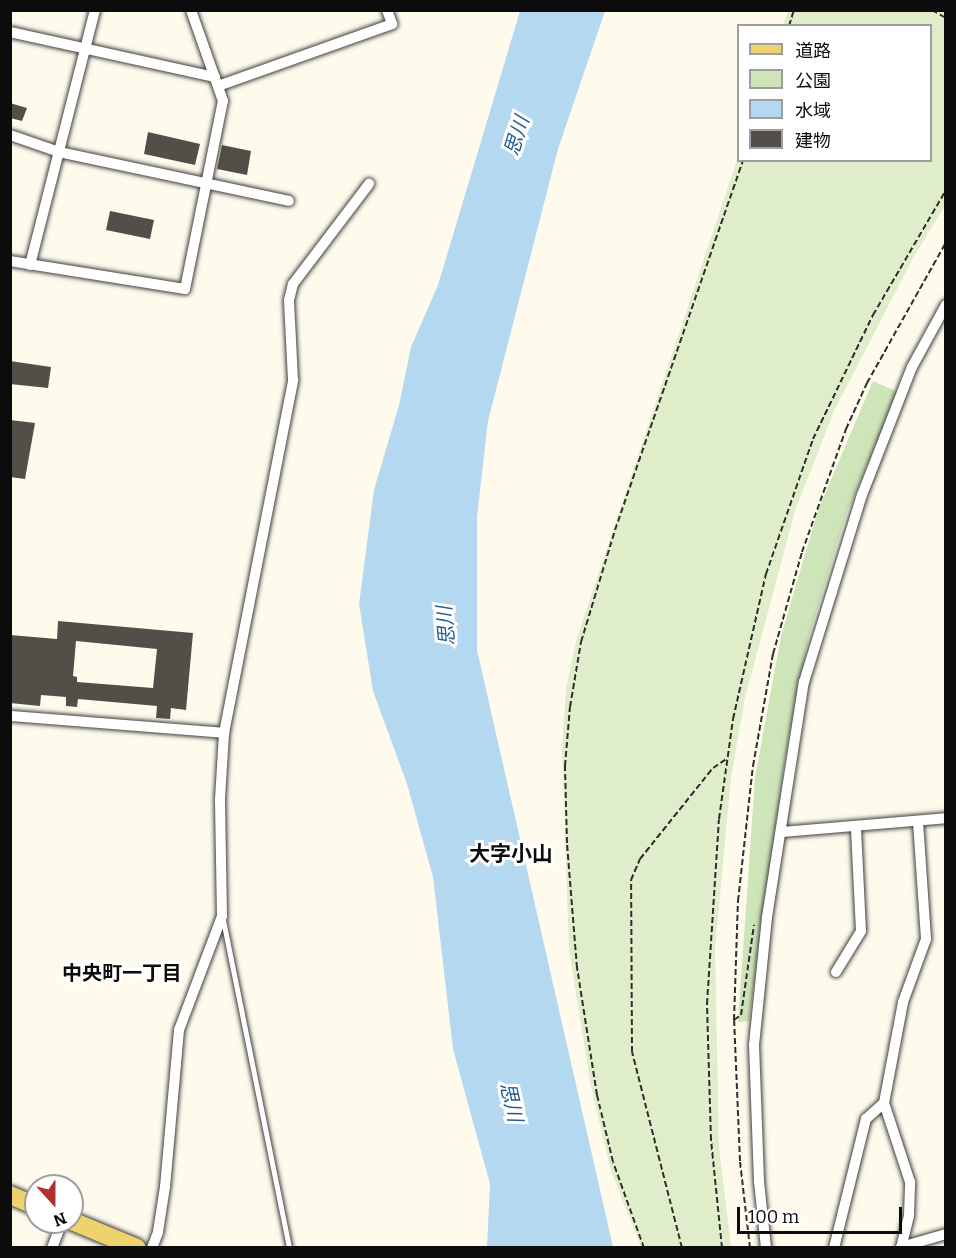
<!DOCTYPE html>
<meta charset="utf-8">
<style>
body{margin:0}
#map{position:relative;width:956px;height:1258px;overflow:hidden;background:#fefbec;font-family:Bitter,"Noto Sans JP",serif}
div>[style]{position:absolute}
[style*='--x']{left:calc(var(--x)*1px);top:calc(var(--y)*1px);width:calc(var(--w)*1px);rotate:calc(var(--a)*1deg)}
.green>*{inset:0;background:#cee5b9}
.pitch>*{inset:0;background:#e0edca}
.water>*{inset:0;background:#b5d8f1}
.building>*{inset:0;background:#544e49}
.path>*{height:2px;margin-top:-1px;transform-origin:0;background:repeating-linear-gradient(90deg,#2e2e2e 0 6px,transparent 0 9px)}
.roads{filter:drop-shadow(0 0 2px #3f3f3f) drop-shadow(0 0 2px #3f3f3f)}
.lane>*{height:5px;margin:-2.5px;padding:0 2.5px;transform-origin:2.5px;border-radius:2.5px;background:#fff}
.street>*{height:10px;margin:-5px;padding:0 5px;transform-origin:5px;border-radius:5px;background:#fff}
.primary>*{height:18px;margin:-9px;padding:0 9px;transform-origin:9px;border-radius:9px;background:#eed36c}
span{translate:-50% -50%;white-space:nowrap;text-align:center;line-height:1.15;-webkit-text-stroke:6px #fff;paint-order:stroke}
.water-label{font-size:20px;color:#205d93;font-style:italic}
.neighbourhood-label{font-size:20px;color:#0c0c0c;font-weight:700}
.quarter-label{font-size:21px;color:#0c0c0c;font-weight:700}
.frame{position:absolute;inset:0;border:12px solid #0c0c0c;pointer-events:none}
.legend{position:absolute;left:737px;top:24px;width:195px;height:138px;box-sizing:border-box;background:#fff;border:2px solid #9e9e9e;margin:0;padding:8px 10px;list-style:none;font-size:18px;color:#0c0c0c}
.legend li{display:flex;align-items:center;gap:12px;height:30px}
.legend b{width:30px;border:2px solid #9e9e9e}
.north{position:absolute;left:24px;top:1174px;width:60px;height:60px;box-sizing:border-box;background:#fff;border:2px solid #9e9e9e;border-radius:50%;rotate:159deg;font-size:16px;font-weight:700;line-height:24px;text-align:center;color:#0c0c0c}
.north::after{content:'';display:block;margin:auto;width:21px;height:27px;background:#b12f31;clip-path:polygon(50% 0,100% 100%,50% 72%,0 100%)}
.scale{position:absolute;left:737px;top:1207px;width:165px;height:27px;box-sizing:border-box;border:3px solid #0c0c0c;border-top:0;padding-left:8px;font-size:18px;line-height:21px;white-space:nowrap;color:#0c0c0c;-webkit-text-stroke:4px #fff;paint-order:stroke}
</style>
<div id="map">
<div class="green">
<div style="clip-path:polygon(873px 381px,898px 392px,847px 512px,809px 636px,785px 758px,749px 1021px,738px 1022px,755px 778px,781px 636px,818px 510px)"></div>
</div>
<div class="pitch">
<div style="clip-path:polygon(788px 11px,945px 11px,945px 206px,913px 258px,834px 411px,795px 511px,745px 698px,731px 778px,715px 948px,719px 1147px,731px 1247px,641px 1247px,611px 1171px,591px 1087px,569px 949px,562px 747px,566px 689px,576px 641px,738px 157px,738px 160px,930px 160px,930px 26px,783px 25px)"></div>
</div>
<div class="water">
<div style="clip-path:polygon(520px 11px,605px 11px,558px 149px,488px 421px,477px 517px,477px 650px,613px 1247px,487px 1247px,490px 1184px,453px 1049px,433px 877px,407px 784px,373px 691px,359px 604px,374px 490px,399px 405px,411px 347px,438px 285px)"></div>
</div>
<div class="building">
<div style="clip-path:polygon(10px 103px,27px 108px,22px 121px,10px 118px)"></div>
<div style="clip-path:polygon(148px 132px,200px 144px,195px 165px,144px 154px)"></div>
<div style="clip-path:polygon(222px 145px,251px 151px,247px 175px,217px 169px)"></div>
<div style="clip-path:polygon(110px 211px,154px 220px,150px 239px,106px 230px)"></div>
<div style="clip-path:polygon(10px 361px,51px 367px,48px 388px,10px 384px)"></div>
<div style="clip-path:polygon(10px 420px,35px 423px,25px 479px,10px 477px)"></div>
<div style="clip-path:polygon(evenodd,58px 621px,193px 633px,186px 710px,171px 708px,170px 719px,156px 718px,157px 706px,78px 699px,77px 707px,66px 706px,66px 697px,41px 695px,40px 706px,10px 703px,10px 635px,57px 639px,58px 621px,76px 641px,157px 649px,153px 688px,77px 682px,77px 677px,73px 676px,76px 641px)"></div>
</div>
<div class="path">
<div style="--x:932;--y:10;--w:16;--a:30"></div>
<div style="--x:789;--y:26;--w:17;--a:-73"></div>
<div style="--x:734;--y:1020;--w:9;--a:-36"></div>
<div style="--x:741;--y:1015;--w:91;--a:-81.8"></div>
<div style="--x:644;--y:1248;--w:91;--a:-109.8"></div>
<div style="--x:613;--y:1162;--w:69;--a:-103.4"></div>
<div style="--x:597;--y:1095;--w:129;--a:-98.9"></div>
<div style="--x:577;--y:968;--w:125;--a:-94.6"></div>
<div style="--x:567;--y:843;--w:77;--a:-91.5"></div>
<div style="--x:565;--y:766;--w:59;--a:-85.2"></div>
<div style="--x:570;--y:707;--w:66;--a:-80.4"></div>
<div style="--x:581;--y:642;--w:117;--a:-73.1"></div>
<div style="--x:615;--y:530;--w:392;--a:-70.9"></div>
<div style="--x:682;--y:1248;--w:202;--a:-104.3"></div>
<div style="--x:632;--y:1052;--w:172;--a:-90.3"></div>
<div style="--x:631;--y:880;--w:23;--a:-67"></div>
<div style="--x:640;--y:859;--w:117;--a:-51.3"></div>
<div style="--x:713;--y:768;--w:18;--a:-34"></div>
<div style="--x:722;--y:1248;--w:109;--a:-95.8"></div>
<div style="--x:711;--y:1140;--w:136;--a:-91.7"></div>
<div style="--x:707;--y:1004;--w:185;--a:-86.3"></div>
<div style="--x:719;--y:819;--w:101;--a:-82"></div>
<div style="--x:733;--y:719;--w:149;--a:-77.2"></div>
<div style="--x:766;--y:574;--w:143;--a:-70.8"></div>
<div style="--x:813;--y:439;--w:138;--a:-64.2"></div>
<div style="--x:873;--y:315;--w:145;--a:-59.7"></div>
<div style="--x:750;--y:1248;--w:88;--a:-96.6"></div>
<div style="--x:740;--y:1161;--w:141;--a:-92.4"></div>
<div style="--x:734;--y:1020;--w:119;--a:-88.1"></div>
<div style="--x:738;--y:901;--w:136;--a:-83.7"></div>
<div style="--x:753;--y:766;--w:114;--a:-79.9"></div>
<div style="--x:773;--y:654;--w:106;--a:-74.1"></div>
<div style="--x:802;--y:552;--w:131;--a:-70.3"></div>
<div style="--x:846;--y:429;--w:51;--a:-65.5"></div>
<div style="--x:867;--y:383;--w:162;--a:-60.7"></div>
</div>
<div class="roads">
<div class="lane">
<div style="--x:223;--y:920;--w:335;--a:78.6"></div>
</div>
<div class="street">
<div style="--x:387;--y:10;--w:15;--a:70"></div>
<div style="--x:10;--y:32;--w:210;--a:12.4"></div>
<div style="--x:218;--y:86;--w:185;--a:-19.6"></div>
<div style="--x:10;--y:135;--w:52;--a:19.1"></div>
<div style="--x:59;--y:152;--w:235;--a:12"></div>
<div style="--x:10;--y:261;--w:177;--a:9.1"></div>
<div style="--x:185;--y:289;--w:192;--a:-78.6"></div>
<div style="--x:223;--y:101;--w:96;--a:-109.4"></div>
<div style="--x:30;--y:265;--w:263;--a:-75.7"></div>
<div style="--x:10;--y:716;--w:215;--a:4.5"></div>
<div style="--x:781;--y:832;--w:166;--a:-4.8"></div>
<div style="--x:836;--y:972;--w:48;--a:-58.6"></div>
<div style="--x:861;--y:931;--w:104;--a:-92.8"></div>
<div style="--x:901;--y:1247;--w:47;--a:-16.1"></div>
<div style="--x:52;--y:1248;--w:28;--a:-69"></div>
<div style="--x:152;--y:1248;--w:17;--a:-69"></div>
<div style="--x:158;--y:1232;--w:46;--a:-81.2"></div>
<div style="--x:165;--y:1187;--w:158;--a:-84.9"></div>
<div style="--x:179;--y:1030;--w:122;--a:-69.3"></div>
<div style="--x:222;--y:916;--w:117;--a:-91"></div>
<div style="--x:220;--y:799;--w:66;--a:-86.5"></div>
<div style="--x:224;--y:733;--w:360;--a:-78.9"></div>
<div style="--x:293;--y:380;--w:80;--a:-92.9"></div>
<div style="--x:289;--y:300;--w:16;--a:-76"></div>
<div style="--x:293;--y:284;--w:126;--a:-52.8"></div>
<div style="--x:766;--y:1248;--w:67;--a:-96"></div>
<div style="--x:759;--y:1181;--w:136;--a:-92.1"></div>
<div style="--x:754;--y:1045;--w:129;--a:-84.2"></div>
<div style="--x:767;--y:917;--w:238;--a:-81.1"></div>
<div style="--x:804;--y:682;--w:196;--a:-72.8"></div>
<div style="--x:862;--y:495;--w:137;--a:-68.7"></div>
<div style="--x:912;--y:367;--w:71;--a:-61.3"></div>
<div style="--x:834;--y:1248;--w:133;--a:-76.1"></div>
<div style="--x:866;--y:1119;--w:24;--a:-42"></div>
<div style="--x:901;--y:1248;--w:34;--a:-76"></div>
<div style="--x:909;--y:1215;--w:33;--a:-88"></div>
<div style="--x:910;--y:1182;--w:83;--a:-108.2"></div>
<div style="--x:884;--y:1103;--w:103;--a:-79.3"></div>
<div style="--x:903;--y:1002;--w:67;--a:-69.9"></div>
<div style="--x:926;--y:939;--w:117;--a:-93.9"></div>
</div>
<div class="primary">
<div style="--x:10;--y:1195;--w:28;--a:23"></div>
<div style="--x:72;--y:1221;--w:70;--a:22.6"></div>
</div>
</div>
<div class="water-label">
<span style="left:517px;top:136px;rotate:-73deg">思川</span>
<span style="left:446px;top:626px;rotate:-95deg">思川</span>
<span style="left:511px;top:1102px;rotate:77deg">思川</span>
</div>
<div class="neighbourhood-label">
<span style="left:122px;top:973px">中央町一丁目</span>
</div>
<div class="quarter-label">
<span style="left:511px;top:854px">大字小山</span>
</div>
<div class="frame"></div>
<ul class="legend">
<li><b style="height:8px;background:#eed36c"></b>道路</li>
<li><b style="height:16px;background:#cee5b9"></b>公園</li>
<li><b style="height:16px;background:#b5d8f1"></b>水域</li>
<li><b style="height:16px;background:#544e49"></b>建物</li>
</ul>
<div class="north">N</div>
<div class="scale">100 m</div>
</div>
